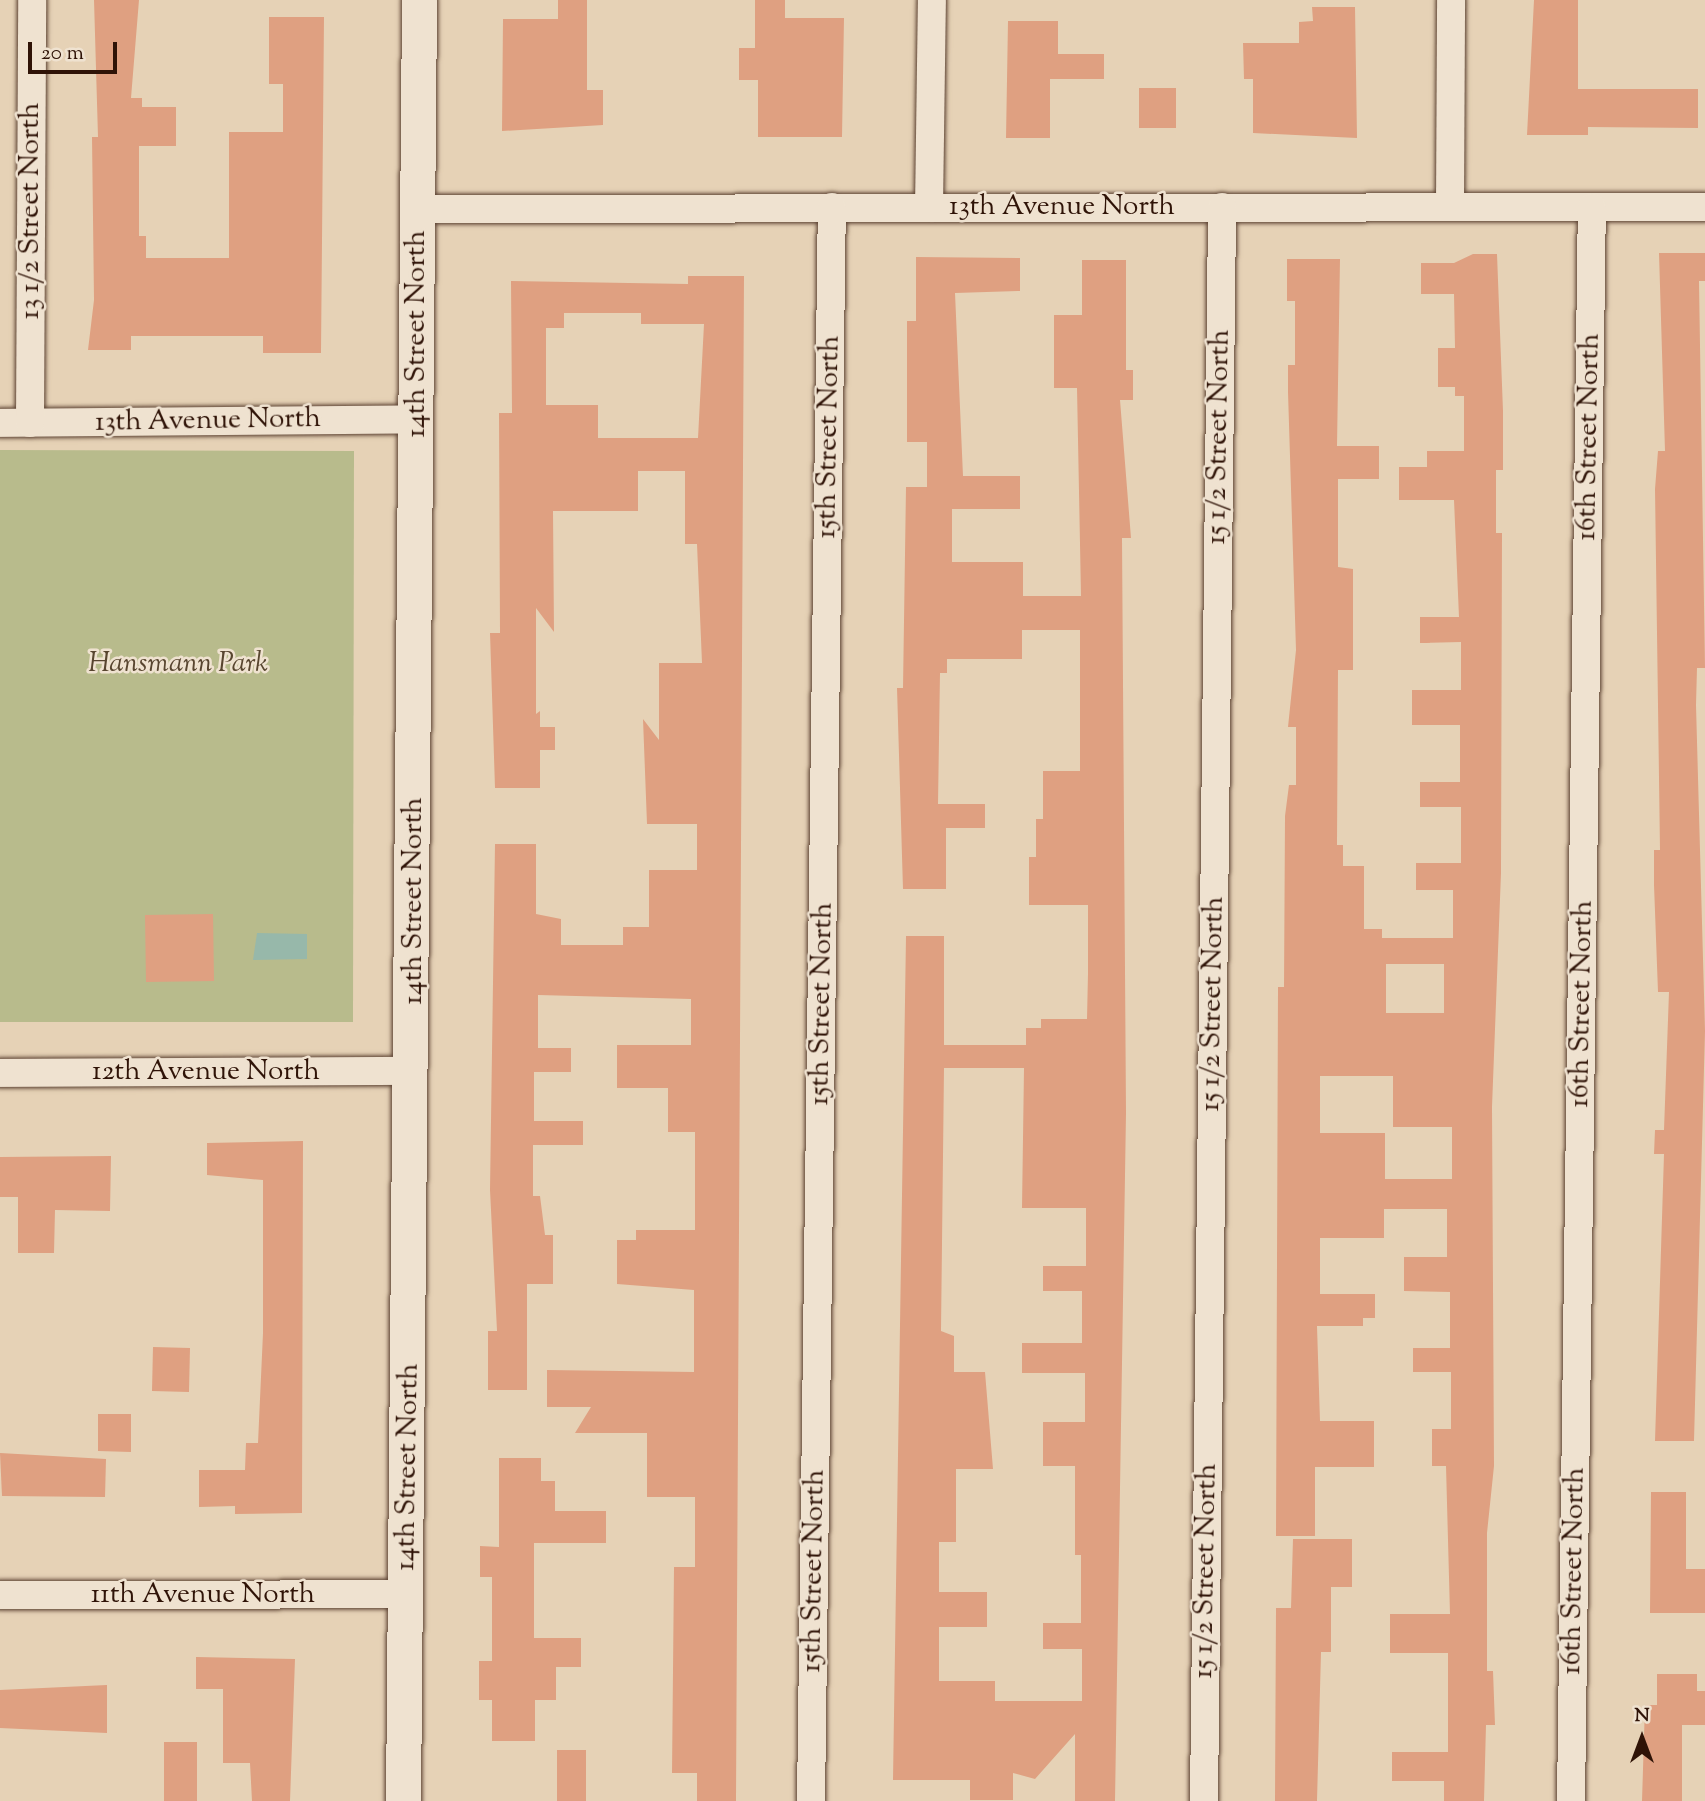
<!DOCTYPE html>
<style>
body{margin:0}
#map{position:relative;width:1705px;height:1801px;overflow:hidden;background:#e6d2b6;font-family:"Sorts Mill Goudy",serif}
div>[style]{position:absolute}
[style*='--x']{left:calc(var(--x)*1px);top:calc(var(--y)*1px);width:calc(var(--w)*1px);rotate:calc(var(--a)*1deg)}
.green>*{inset:0;background:#b8bb8c}
.water>*{inset:0;background:#97b8aa}
.building>*{inset:0;background:#dfa081}
.roads{filter:drop-shadow(0 0 2px #5d4333) drop-shadow(0 0 2px #5d4333)}
.minor>*{height:28px;margin:-14px;padding:0 14px;transform-origin:14px;border-radius:14px;background:#efe2d0}
.tertiary>*{height:35px;margin:-17.5px;padding:0 17.5px;transform-origin:17.5px;border-radius:17.5px;background:#efe2d0}
span{translate:-50% -50%;white-space:nowrap;text-align:center;line-height:1.15;-webkit-text-stroke:5px #efe2d0;paint-order:stroke}
.street-label{font-size:28px;color:#2f1307}
.park-label{font-size:28px;color:#58452f;font-style:italic}
.north{position:absolute;left:1607px;top:1703px;width:70px;height:70px;-webkit-text-stroke:5px #efe2d0;paint-order:stroke;rotate:0deg;font-size:19px;font-weight:700;line-height:28px;text-align:center;color:#2f1307}
.north::after{content:'';display:block;margin:auto;width:24px;height:32px;background:#2f1307;clip-path:polygon(50% 0,100% 100%,50% 72%,0 100%)}
.scale{position:absolute;left:28px;top:42px;width:89px;height:32px;box-sizing:border-box;border:4px solid #2f1307;border-top:0;padding-left:9px;font-size:21px;line-height:24px;white-space:nowrap;color:#2f1307;-webkit-text-stroke:5px #efe2d0;paint-order:stroke}
</style>
<div id="map">
<div class="green">
<div style="clip-path:polygon(0 450px,354px 451px,353px 1022px,0 1022px)"></div>
</div>
<div class="water">
<div style="clip-path:polygon(257px 933px,307px 934px,307px 959px,253px 960px)"></div>
</div>
<div class="building">
<div style="clip-path:polygon(94px 0,139px 0,131px 98px,142px 98px,142px 107px,176px 107px,176px 146px,139px 146px,139px 236px,146px 236px,146px 258px,229px 258px,229px 132px,283px 132px,283px 84px,269px 84px,269px 17px,324px 17px,321px 353px,263px 353px,263px 336px,131px 336px,131px 350px,88px 350px,94px 300px,92px 137px,98px 137px)"></div>
<div style="clip-path:polygon(558px 0,587px 0,587px 90px,603px 90px,603px 125px,502px 131px,503px 19px,558px 19px)"></div>
<div style="clip-path:polygon(755px 0,785px 0,785px 18px,844px 18px,842px 137px,758px 137px,758px 80px,739px 80px,739px 48px,755px 48px)"></div>
<div style="clip-path:polygon(1534px 0,1578px 0,1578px 89px,1698px 89px,1698px 128px,1588px 127px,1588px 135px,1527px 135px)"></div>
<div style="clip-path:polygon(1312px 7px,1355px 7px,1357px 138px,1253px 133px,1253px 79px,1244px 79px,1243px 43px,1299px 43px,1299px 22px,1313px 21px)"></div>
<div style="clip-path:polygon(1008px 21px,1058px 21px,1058px 54px,1104px 54px,1104px 79px,1050px 79px,1050px 138px,1006px 138px)"></div>
<div style="clip-path:polygon(1139px 88px,1176px 88px,1176px 128px,1139px 128px)"></div>
<div style="clip-path:polygon(1659px 253px,1705px 253px,1705px 281px,1699px 281px,1705px 668px,1697px 668px,1696px 705px,1705px 1031px,1694px 1441px,1655px 1441px,1664px 1154px,1654px 1154px,1655px 1130px,1664px 1130px,1669px 992px,1658px 992px,1654px 885px,1654px 850px,1660px 850px,1655px 489px,1658px 451px,1665px 451px)"></div>
<div style="clip-path:polygon(evenodd,1473px 254px,1497px 254px,1503px 411px,1503px 470px,1496px 470px,1496px 533px,1502px 533px,1501px 873px,1492px 1107px,1494px 1466px,1487px 1533px,1487px 1671px,1493px 1671px,1495px 1725px,1486px 1725px,1484px 1801px,1444px 1801px,1444px 1781px,1392px 1781px,1392px 1752px,1448px 1752px,1448px 1653px,1390px 1653px,1390px 1614px,1450px 1614px,1446px 1466px,1432px 1466px,1432px 1429px,1451px 1429px,1451px 1372px,1413px 1372px,1413px 1348px,1450px 1348px,1450px 1292px,1404px 1291px,1404px 1257px,1447px 1257px,1447px 1209px,1384px 1209px,1384px 1238px,1320px 1238px,1320px 1294px,1375px 1294px,1375px 1318px,1363px 1318px,1363px 1326px,1317px 1326px,1320px 1421px,1374px 1421px,1374px 1467px,1315px 1467px,1315px 1536px,1276px 1536px,1278px 987px,1284px 987px,1285px 816px,1289px 785px,1296px 785px,1296px 727px,1288px 727px,1296px 650px,1288px 392px,1288px 365px,1295px 365px,1295px 301px,1287px 301px,1287px 259px,1340px 259px,1337px 446px,1379px 446px,1379px 479px,1338px 479px,1338px 567px,1353px 569px,1353px 670px,1338px 670px,1337px 845px,1343px 845px,1343px 866px,1364px 866px,1364px 929px,1382px 929px,1382px 938px,1453px 938px,1453px 890px,1416px 890px,1416px 863px,1461px 863px,1461px 807px,1420px 807px,1420px 782px,1460px 782px,1460px 725px,1412px 725px,1412px 690px,1461px 690px,1461px 642px,1420px 643px,1420px 617px,1459px 617px,1454px 500px,1399px 500px,1399px 467px,1427px 467px,1427px 451px,1464px 451px,1464px 396px,1455px 396px,1455px 387px,1438px 387px,1438px 348px,1455px 348px,1454px 294px,1421px 294px,1421px 263px,1454px 263px,1473px 254px,1386px 964px,1444px 964px,1444px 1013px,1386px 1013px,1386px 964px,1473px 254px,1320px 1076px,1393px 1076px,1393px 1127px,1452px 1127px,1452px 1179px,1385px 1179px,1385px 1133px,1320px 1133px,1320px 1076px)"></div>
<div style="clip-path:polygon(evenodd,916px 257px,1020px 258px,1020px 291px,955px 293px,963px 476px,1020px 476px,1020px 509px,952px 509px,952px 562px,1023px 562px,1023px 596px,1081px 596px,1077px 388px,1054px 388px,1054px 315px,1082px 315px,1082px 260px,1126px 260px,1126px 370px,1133px 370px,1133px 400px,1120px 400px,1131px 538px,1122px 538px,1126px 1113px,1115px 1801px,1075px 1801px,1075px 1734px,1035px 1779px,1013px 1773px,1013px 1800px,970px 1800px,970px 1780px,893px 1780px,906px 936px,944px 936px,944px 1045px,1026px 1045px,1026px 1028px,1041px 1028px,1041px 1019px,1087px 1019px,1088px 973px,1088px 905px,1029px 905px,1029px 857px,1036px 857px,1036px 819px,1043px 819px,1043px 771px,1080px 771px,1080px 630px,1022px 630px,1022px 659px,947px 659px,947px 673px,940px 673px,938px 804px,985px 804px,985px 828px,946px 828px,946px 889px,903px 889px,897px 688px,903px 688px,906px 487px,927px 487px,927px 442px,907px 442px,907px 321px,916px 321px,916px 257px,944px 1068px,1024px 1068px,1022px 1208px,1086px 1208px,1086px 1266px,1043px 1266px,1043px 1291px,1082px 1291px,1082px 1343px,1022px 1343px,1022px 1373px,1085px 1373px,1085px 1422px,1043px 1422px,1043px 1466px,1075px 1466px,1075px 1555px,1081px 1555px,1081px 1623px,1043px 1623px,1043px 1649px,1082px 1649px,1082px 1701px,995px 1701px,995px 1681px,939px 1681px,939px 1627px,987px 1627px,987px 1592px,939px 1592px,939px 1542px,956px 1542px,956px 1469px,993px 1469px,985px 1372px,954px 1372px,954px 1336px,941px 1331px,944px 1068px)"></div>
<div style="clip-path:polygon(evenodd,688px 276px,744px 276px,736px 1801px,697px 1801px,697px 1773px,672px 1773px,674px 1567px,695px 1567px,695px 1497px,647px 1497px,647px 1433px,575px 1433px,591px 1407px,547px 1407px,547px 1370px,694px 1372px,694px 1290px,617px 1284px,617px 1240px,636px 1240px,636px 1230px,695px 1230px,695px 1132px,668px 1132px,668px 1088px,617px 1088px,617px 1045px,691px 1045px,691px 999px,538px 995px,538px 1048px,571px 1048px,571px 1072px,534px 1072px,534px 1121px,583px 1121px,583px 1145px,533px 1145px,533px 1196px,540px 1196px,545px 1235px,553px 1235px,553px 1284px,527px 1284px,527px 1390px,488px 1390px,488px 1331px,497px 1331px,490px 1190px,495px 844px,536px 844px,536px 914px,561px 919px,561px 945px,623px 945px,623px 927px,649px 927px,649px 870px,697px 870px,697px 824px,647px 824px,643px 719px,659px 740px,659px 663px,702px 663px,697px 544px,685px 544px,685px 471px,638px 471px,638px 511px,553px 511px,554px 632px,536px 608px,536px 714px,540px 711px,540px 727px,555px 727px,555px 750px,540px 750px,540px 788px,495px 788px,490px 633px,500px 633px,499px 413px,512px 413px,511px 281px,688px 284px,688px 276px,564px 313px,641px 313px,641px 324px,704px 324px,698px 438px,598px 438px,598px 405px,546px 405px,546px 328px,564px 328px,564px 313px)"></div>
<div style="clip-path:polygon(213px 914px,214px 981px,146px 982px,145px 915px)"></div>
<div style="clip-path:polygon(303px 1141px,302px 1513px,235px 1514px,235px 1506px,199px 1507px,199px 1470px,245px 1470px,246px 1443px,258px 1443px,263px 1333px,263px 1180px,207px 1175px,207px 1143px)"></div>
<div style="clip-path:polygon(111px 1156px,110px 1211px,55px 1210px,54px 1253px,18px 1253px,18px 1197px,0 1197px,0 1157px)"></div>
<div style="clip-path:polygon(153px 1347px,190px 1348px,189px 1392px,152px 1391px)"></div>
<div style="clip-path:polygon(98px 1414px,131px 1414px,131px 1452px,98px 1451px)"></div>
<div style="clip-path:polygon(0 1453px,106px 1459px,105px 1497px,2px 1496px)"></div>
<div style="clip-path:polygon(499px 1458px,541px 1458px,541px 1481px,555px 1481px,555px 1511px,606px 1511px,606px 1543px,534px 1543px,534px 1638px,581px 1638px,581px 1667px,556px 1667px,556px 1700px,535px 1700px,535px 1741px,492px 1741px,492px 1700px,479px 1700px,479px 1661px,492px 1661px,492px 1577px,480px 1577px,480px 1546px,499px 1547px)"></div>
<div style="clip-path:polygon(1651px 1492px,1686px 1492px,1686px 1569px,1705px 1569px,1705px 1613px,1650px 1613px)"></div>
<div style="clip-path:polygon(1293px 1539px,1352px 1539px,1352px 1587px,1331px 1587px,1331px 1652px,1321px 1652px,1317px 1801px,1275px 1801px,1276px 1608px,1291px 1608px)"></div>
<div style="clip-path:polygon(196px 1657px,295px 1659px,290px 1801px,252px 1801px,250px 1763px,223px 1763px,223px 1689px,196px 1689px)"></div>
<div style="clip-path:polygon(1657px 1674px,1697px 1674px,1697px 1691px,1705px 1691px,1705px 1725px,1682px 1725px,1682px 1801px,1642px 1801px,1645px 1705px,1657px 1705px)"></div>
<div style="clip-path:polygon(107px 1685px,107px 1733px,0 1728px,0 1690px)"></div>
<div style="clip-path:polygon(164px 1742px,197px 1742px,197px 1801px,164px 1801px)"></div>
<div style="clip-path:polygon(557px 1750px,586px 1750px,586px 1801px,557px 1801px)"></div>
</div>
<div class="roads">
<div class="minor">
<div style="--x:1450;--y:206;--w:206;--a:-89.7"></div>
<div style="--x:929;--y:208;--w:208;--a:-89.2"></div>
<div style="--x:418;--y:209;--w:1287;--a:-0.09"></div>
<div style="--x:0;--y:423;--w:417;--a:-0.5"></div>
<div style="--x:30;--y:423;--w:423;--a:-89.7"></div>
<div style="--x:0;--y:1073;--w:412;--a:-0.3"></div>
<div style="--x:0;--y:1595;--w:407;--a:-0.1"></div>
<div style="--x:811;--y:1801;--w:1594;--a:-89.25"></div>
<div style="--x:1204;--y:1801;--w:1594;--a:-89.35"></div>
<div style="--x:1571;--y:1801;--w:1594;--a:-89.25"></div>
</div>
<div class="tertiary">
<div style="--x:403;--y:1801;--w:1801;--a:-89.49"></div>
</div>
</div>
<div class="street-label">
<span style="left:1062px;top:207px">13th Avenue North</span>
<span style="left:31px;top:211px;rotate:-90deg">13 1/2 Street North</span>
<span style="left:417px;top:334px;rotate:-90deg">14th Street North</span>
<span style="left:208px;top:421px;rotate:-1deg">13th Avenue North</span>
<span style="left:829px;top:437px;rotate:-89deg">15th Street North</span>
<span style="left:1219px;top:437px;rotate:-89deg">15 1/2 Street North</span>
<span style="left:1589px;top:437px;rotate:-89deg">16th Street North</span>
<span style="left:414px;top:901px;rotate:-90deg">14th Street North</span>
<span style="left:822px;top:1004px;rotate:-89deg">15th Street North</span>
<span style="left:1213px;top:1004px;rotate:-89deg">15 1/2 Street North</span>
<span style="left:1582px;top:1004px;rotate:-89deg">16th Street North</span>
<span style="left:206px;top:1072px">12th Avenue North</span>
<span style="left:408px;top:1467px;rotate:-89deg">14th Street North</span>
<span style="left:814px;top:1571px;rotate:-89deg">15th Street North</span>
<span style="left:1206px;top:1571px;rotate:-89deg">15 1/2 Street North</span>
<span style="left:1574px;top:1571px;rotate:-89deg">16th Street North</span>
<span style="left:203px;top:1595px">11th Avenue North</span>
</div>
<div class="park-label">
<span style="left:178px;top:664px">Hansmann Park</span>
</div>
<div class="north">N</div>
<div class="scale">20 m</div>
</div>
